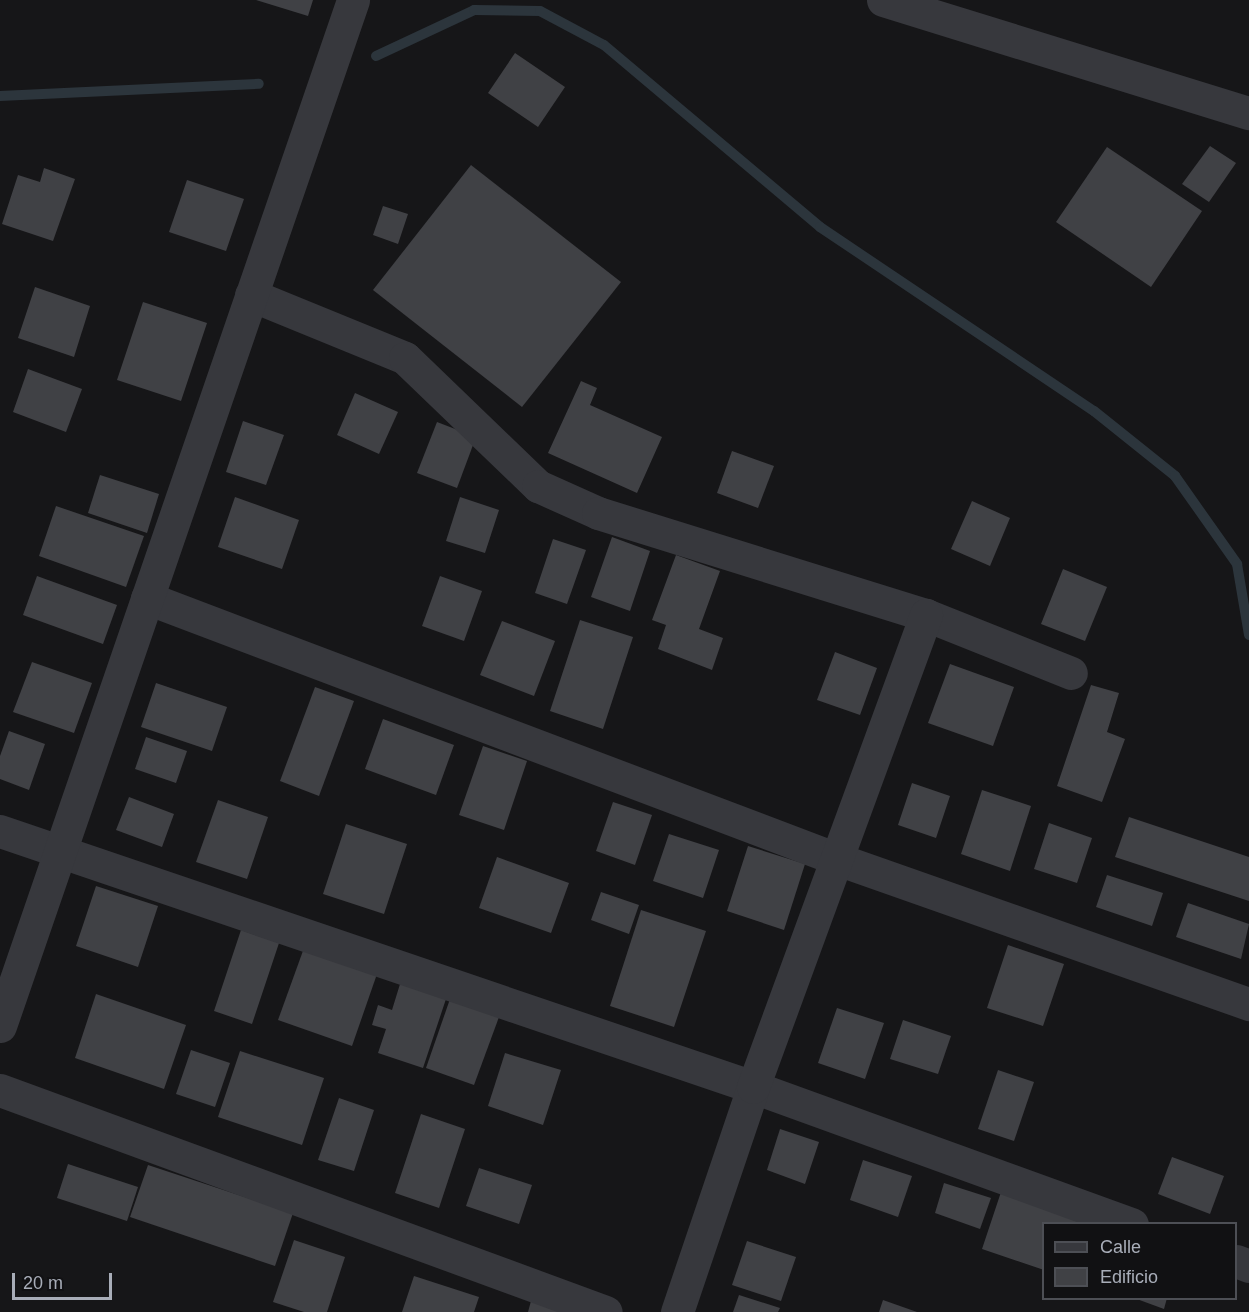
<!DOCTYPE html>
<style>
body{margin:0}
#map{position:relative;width:1249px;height:1312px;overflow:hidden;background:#161618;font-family:Helvetica,sans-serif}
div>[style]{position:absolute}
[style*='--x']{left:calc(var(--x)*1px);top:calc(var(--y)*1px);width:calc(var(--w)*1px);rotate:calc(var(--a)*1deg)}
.stream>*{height:10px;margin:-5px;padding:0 5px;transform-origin:5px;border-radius:5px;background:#2c353c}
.building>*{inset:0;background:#404145}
.minor>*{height:33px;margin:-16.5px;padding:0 16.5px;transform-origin:16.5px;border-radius:16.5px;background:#37383d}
span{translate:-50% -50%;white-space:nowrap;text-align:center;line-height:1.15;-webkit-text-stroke:4.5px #111113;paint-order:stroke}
.legend{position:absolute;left:1042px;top:1222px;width:195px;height:78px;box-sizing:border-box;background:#111113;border:2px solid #4d4f55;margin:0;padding:8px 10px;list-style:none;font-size:18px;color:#a8adb8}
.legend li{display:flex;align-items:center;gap:12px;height:30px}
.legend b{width:30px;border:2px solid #4d4f55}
.scale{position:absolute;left:12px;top:1273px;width:100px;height:27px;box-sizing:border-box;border:3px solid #a8adb8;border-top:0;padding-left:8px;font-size:18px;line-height:21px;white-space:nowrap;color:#a8adb8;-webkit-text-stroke:4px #111113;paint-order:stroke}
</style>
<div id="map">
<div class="stream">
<div style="--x:376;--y:56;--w:108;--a:-25.1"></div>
<div style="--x:474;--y:10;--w:66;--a:0.9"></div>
<div style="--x:540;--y:11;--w:72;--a:28"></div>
<div style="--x:604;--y:45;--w:282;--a:40.1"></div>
<div style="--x:820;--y:227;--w:330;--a:33.9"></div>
<div style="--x:1094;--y:411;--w:104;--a:38.7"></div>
<div style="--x:1175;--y:476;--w:108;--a:54.8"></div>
<div style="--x:1237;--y:564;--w:72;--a:80.4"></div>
<div style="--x:0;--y:96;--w:259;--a:-2.7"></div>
</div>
<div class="building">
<div style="clip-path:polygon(256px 0,313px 0,308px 16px)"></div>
<div style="clip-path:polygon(515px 53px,565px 87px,538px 127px,488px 93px)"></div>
<div style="clip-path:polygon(1210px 146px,1236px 163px,1209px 202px,1182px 184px)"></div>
<div style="clip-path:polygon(1107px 147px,1202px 211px,1151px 287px,1056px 222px)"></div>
<div style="clip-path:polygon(471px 165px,621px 282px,522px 407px,373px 290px)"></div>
<div style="clip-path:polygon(44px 168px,75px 179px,53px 241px,2px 224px,18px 175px,40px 182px)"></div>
<div style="clip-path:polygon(187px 180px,244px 199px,226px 251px,169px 232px)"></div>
<div style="clip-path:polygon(383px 206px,408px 214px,398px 244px,373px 235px)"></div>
<div style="clip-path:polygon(35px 287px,90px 306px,74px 357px,18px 338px)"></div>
<div style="clip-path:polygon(143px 302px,207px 323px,181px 401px,117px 380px)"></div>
<div style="clip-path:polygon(28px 369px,82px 389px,66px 432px,13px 412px)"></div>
<div style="clip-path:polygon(581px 381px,597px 388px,590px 405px,662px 437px,637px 493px,548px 453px)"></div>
<div style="clip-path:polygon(355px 393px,398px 412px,379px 454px,337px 435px)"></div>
<div style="clip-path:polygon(243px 421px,284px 435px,266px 485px,226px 472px)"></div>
<div style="clip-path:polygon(437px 422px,476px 437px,457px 488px,417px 473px)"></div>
<div style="clip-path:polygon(732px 451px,774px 466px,758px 508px,717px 493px)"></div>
<div style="clip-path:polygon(100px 475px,159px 494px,147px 533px,88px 513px)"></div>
<div style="clip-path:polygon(235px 497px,299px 520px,282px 569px,218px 547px)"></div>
<div style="clip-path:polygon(460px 497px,499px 510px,485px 553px,446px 541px)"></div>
<div style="clip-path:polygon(972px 501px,1010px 518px,990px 566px,951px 549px)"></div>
<div style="clip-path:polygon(56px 506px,144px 536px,126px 587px,39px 556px)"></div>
<div style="clip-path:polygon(612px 537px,650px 551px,630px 611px,591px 597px)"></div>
<div style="clip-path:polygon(553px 539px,586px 550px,567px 604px,535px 593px)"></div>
<div style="clip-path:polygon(676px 555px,720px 571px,699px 629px,723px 638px,712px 670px,658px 649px,666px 625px,652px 620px)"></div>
<div style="clip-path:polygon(1063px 569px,1107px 587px,1085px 641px,1041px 624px)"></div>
<div style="clip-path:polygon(37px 576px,117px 605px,103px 644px,23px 615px)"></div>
<div style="clip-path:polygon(440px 576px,482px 591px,464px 641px,422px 626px)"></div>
<div style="clip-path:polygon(580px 620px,633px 637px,603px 729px,550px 711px)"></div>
<div style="clip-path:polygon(502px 621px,555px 641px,534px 696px,480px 675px)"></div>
<div style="clip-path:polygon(835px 652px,877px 668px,860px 715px,817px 700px)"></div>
<div style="clip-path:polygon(32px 662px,92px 683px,74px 733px,13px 712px)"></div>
<div style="clip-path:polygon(950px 664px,1014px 687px,993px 746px,928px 723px)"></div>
<div style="clip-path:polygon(156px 683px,227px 707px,212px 751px,141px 727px)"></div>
<div style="clip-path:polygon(1091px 685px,1119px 693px,1107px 732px,1125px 739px,1102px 802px,1057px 786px)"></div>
<div style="clip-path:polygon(315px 687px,354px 701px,319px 796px,280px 781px)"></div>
<div style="clip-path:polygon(383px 719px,454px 745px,436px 795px,365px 769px)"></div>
<div style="clip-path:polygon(9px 731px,45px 744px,29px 790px,0 779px,0 756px)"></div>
<div style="clip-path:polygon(146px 737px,187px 751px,176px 783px,135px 769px)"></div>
<div style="clip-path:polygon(483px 746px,527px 761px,504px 830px,459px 815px)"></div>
<div style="clip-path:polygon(912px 783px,950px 796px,936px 838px,898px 825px)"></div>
<div style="clip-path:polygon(982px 790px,1031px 806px,1010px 871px,961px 854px)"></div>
<div style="clip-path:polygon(129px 797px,174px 814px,162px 847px,116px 830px)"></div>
<div style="clip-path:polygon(218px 800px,268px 817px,247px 879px,196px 862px)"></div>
<div style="clip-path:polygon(613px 802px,652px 815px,635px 865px,596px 851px)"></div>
<div style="clip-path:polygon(1129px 817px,1249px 857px,1249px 901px,1115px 857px)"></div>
<div style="clip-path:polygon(1049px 823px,1092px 838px,1077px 883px,1034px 869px)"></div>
<div style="clip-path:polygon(346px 824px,407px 844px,384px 914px,323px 894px)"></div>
<div style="clip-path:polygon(669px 834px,719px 850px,703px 898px,653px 881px)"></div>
<div style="clip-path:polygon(748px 846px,805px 864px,784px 930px,727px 911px)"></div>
<div style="clip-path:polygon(497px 857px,569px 883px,551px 933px,479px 908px)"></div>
<div style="clip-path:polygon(1107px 875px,1163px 893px,1152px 926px,1096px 907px)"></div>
<div style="clip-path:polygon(96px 886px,158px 906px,138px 967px,76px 946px)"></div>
<div style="clip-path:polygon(601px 892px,639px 905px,629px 934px,591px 920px)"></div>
<div style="clip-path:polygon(1188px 903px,1249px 924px,1241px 959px,1176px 937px)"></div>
<div style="clip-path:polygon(641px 910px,706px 931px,674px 1027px,610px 1006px)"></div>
<div style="clip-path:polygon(241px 930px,279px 943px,252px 1024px,214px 1011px)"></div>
<div style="clip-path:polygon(1008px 945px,1064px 964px,1043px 1026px,987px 1008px)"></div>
<div style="clip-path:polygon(304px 948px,377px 974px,352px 1046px,278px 1020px)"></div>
<div style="clip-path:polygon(400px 984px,446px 999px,423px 1068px,378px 1053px,386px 1029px,372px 1025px,378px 1005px,392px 1010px)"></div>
<div style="clip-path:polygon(96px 994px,186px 1025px,164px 1089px,75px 1058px)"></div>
<div style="clip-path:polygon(450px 999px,499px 1017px,474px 1085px,426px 1068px)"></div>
<div style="clip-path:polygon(837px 1008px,884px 1023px,865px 1079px,818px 1063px)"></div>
<div style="clip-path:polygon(903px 1020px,951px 1036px,938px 1074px,890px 1059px)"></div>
<div style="clip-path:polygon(191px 1050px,230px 1063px,215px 1107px,176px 1094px)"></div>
<div style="clip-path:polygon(240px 1051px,324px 1078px,302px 1145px,218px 1117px)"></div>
<div style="clip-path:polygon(505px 1053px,561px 1070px,543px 1125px,488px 1106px)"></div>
<div style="clip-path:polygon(998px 1070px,1034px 1082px,1014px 1141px,978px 1129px)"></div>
<div style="clip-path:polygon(339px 1098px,374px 1110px,354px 1171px,318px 1160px)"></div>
<div style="clip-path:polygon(421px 1114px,465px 1129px,439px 1208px,395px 1193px)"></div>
<div style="clip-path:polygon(780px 1129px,819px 1142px,805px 1184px,767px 1170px)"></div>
<div style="clip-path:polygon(1172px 1157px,1224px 1176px,1210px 1214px,1158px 1194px)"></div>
<div style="clip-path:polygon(863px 1160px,912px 1176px,898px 1217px,850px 1200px)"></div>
<div style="clip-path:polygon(68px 1164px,138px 1187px,127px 1221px,57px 1198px)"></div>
<div style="clip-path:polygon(148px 1165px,293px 1213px,275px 1266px,130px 1217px)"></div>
<div style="clip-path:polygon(479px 1168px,532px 1185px,519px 1224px,466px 1206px)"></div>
<div style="clip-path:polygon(944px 1183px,991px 1198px,980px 1229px,935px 1213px)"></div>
<div style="clip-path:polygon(1001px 1192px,1092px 1224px,1044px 1224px,1044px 1270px,982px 1249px)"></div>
<div style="clip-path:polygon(294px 1240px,345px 1257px,327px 1312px,304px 1312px,273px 1302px)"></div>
<div style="clip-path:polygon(747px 1241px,796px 1257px,781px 1301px,732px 1285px)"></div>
<div style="clip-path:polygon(414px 1276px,479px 1297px,474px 1312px,402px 1312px)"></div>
<div style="clip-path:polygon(739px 1295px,780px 1308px,778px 1312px,733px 1312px)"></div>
<div style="clip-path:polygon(1134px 1298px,1167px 1298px,1164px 1309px)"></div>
<div style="clip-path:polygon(883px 1300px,917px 1312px,879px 1312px)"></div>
<div style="clip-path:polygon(531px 1301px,564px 1312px,528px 1312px)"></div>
</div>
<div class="minor">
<div style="--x:883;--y:0;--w:383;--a:17.2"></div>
<div style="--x:251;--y:295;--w:166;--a:22.2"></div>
<div style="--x:405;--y:358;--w:185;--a:43.9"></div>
<div style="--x:538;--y:486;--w:66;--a:24.2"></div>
<div style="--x:598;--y:513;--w:343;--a:17.3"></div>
<div style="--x:926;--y:615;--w:156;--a:21.8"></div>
<div style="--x:147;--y:598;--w:738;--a:20.72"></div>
<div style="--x:837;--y:859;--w:437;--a:19.4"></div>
<div style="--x:0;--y:831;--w:795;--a:18.78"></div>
<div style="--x:753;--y:1087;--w:403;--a:19.9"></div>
<div style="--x:0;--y:1026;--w:1085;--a:-71.01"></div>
<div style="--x:0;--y:1090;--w:645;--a:20.12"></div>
<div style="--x:1236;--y:1261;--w:14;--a:21"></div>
<div style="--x:677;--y:1312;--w:237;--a:-71.3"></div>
<div style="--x:753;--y:1087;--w:503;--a:-69.87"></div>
</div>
<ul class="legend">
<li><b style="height:8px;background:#37383d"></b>Calle</li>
<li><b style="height:16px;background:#404145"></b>Edificio</li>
</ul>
<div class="scale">20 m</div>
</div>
